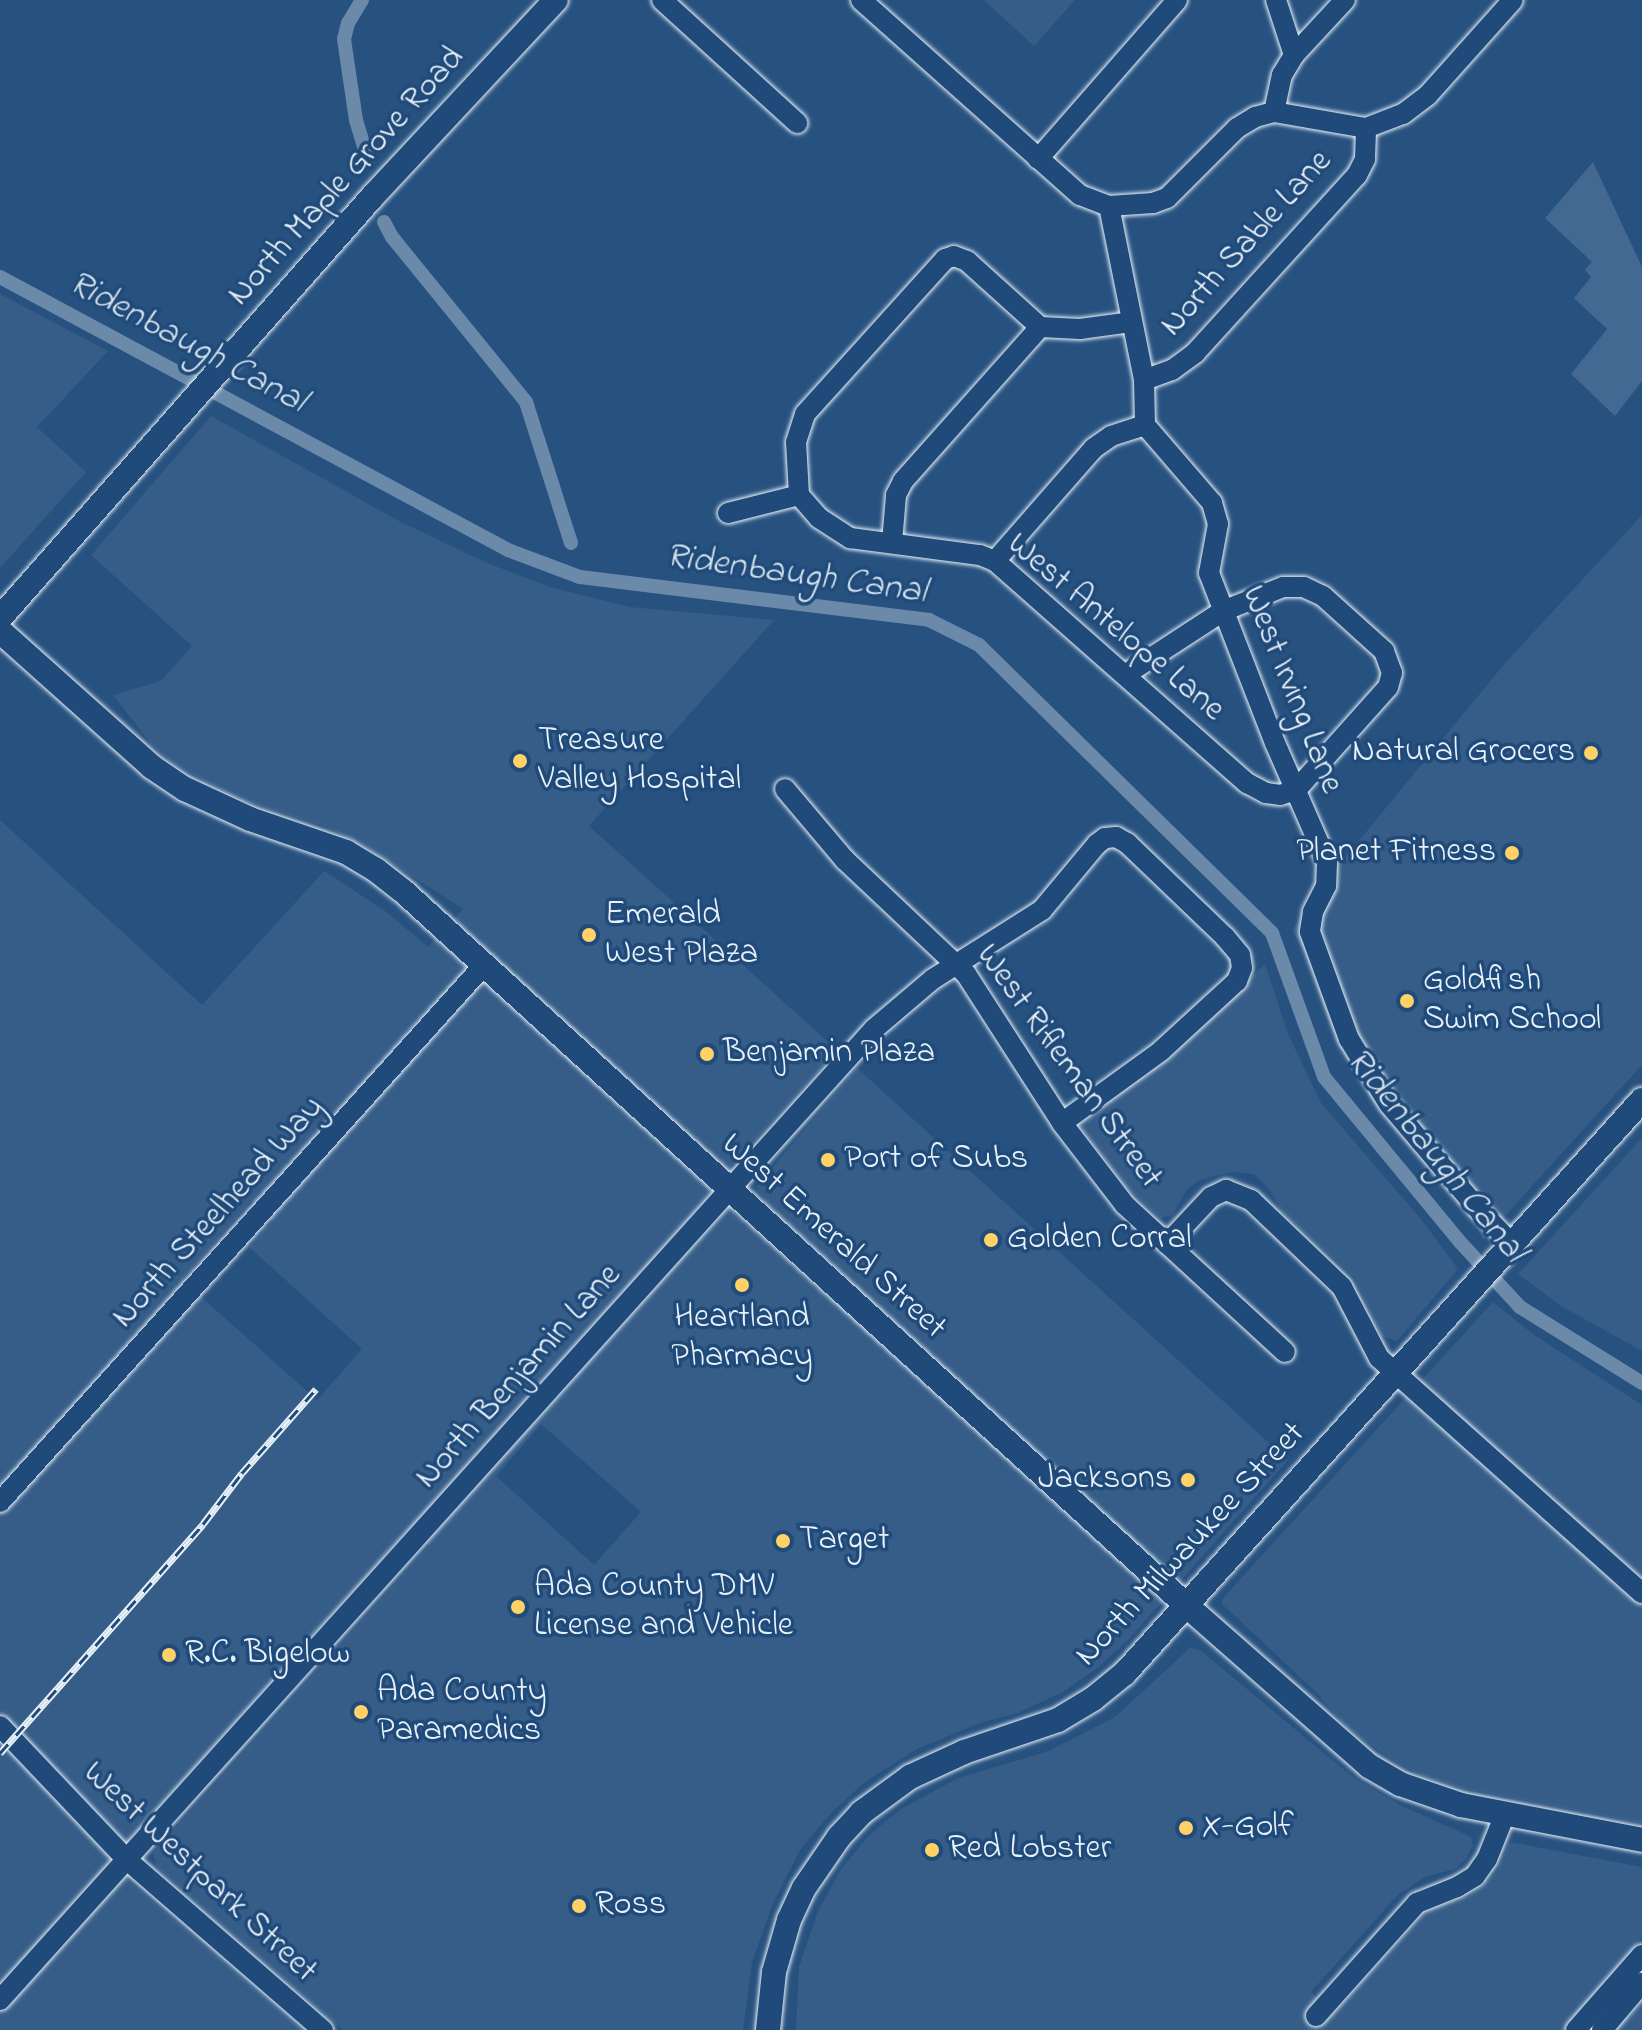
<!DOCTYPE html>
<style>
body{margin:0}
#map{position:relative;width:1642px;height:2030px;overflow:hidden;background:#27517f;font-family:"Indie Flower",sans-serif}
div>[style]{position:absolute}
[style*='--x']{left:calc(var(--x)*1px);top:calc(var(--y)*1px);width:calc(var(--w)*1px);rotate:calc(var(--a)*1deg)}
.built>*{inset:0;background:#355d88}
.green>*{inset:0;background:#436891}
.canal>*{height:14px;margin:-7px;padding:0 7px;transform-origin:7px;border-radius:7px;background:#6b8aaa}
.roads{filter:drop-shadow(0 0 2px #e8f1f8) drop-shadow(0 0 2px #e8f1f8)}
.minor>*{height:20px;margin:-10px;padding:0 10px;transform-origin:10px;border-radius:10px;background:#1f4a7a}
.major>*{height:24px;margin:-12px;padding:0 12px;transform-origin:12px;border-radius:12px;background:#1f4a7a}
.rail>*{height:7px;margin-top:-3.5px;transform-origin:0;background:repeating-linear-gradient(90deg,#1f4a7a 0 12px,#e8f1f8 0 24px);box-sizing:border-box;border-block:2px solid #e8f1f8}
.dots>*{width:22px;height:22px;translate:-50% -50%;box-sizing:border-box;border:4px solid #1f4a7a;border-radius:50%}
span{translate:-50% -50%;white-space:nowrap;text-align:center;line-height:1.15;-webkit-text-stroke:7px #1f4a7a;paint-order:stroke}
.street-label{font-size:34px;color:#e8f1f8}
.poi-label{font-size:34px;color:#e8f1f8}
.left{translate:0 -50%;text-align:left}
.right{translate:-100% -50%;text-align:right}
.water-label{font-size:36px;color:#d5e2ec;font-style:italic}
</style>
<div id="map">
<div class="built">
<div style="clip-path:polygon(984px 0,1075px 0,1034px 46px)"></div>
<div style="clip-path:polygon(0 294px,108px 351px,37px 427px,86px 472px,0 568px)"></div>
<div style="clip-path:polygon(evenodd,211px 416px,399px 521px,487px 563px,550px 587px,630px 607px,774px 620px,589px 826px,837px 1050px,709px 1190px,833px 1302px,851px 1281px,766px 1203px,756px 1187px,857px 1068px,1288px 1460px,1129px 1639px,1100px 1666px,1063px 1692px,1018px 1713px,980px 1723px,917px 1749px,865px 1782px,832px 1812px,800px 1850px,774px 1901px,752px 1962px,743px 2030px,343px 2030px,156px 1866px,153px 1853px,429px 1546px,409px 1528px,108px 1863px,302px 2030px,0 2030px,0 820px,202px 1005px,324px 871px,384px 910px,428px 947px,463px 909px,371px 850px,327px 827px,242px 800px,174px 764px,153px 746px,113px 695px,161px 681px,192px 646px,91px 555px,211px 416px,251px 1201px,273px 1221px,249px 1247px,362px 1349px,317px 1400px,182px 1280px,251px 1201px,211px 416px,541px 1424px,641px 1512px,594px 1565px,496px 1476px,541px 1424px)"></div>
<div style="clip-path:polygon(1642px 515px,1642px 1065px,1483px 1240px,1472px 1216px,1372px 1101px,1336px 1041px,1305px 953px,1292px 930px,1338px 866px,1506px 662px)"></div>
<div style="clip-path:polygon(1265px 964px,1288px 1034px,1321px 1103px,1421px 1219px,1458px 1269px,1397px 1341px,1382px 1336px,1354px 1277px,1282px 1212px,1269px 1189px,1254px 1174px,1230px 1172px,1200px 1180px,1186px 1190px,1173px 1215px,1160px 1218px,1124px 1185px,1074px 1117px,1165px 1059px)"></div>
<div style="clip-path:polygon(1642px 1138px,1642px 1351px,1561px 1306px,1518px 1274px)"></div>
<div style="clip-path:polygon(1493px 1302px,1533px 1334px,1642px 1405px,1642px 1823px,1462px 1788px,1423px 1776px,1394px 1761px,1347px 1728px,1316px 1692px,1222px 1604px,1223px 1598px)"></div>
<div style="clip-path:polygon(1190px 1648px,1200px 1650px,1354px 1778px,1400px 1805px,1471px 1837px,1473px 1845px,1467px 1858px,1455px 1869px,1425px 1877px,1398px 1895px,1311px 1992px,1334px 2014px,1423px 1916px,1434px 1907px,1469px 1896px,1485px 1884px,1497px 1871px,1510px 1842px,1642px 1867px,1642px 1936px,1631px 1954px,1598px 1991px,1629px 2018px,1642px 2003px,1642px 2030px,796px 2030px,799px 1967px,818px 1911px,841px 1869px,870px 1834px,901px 1809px,958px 1778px,1049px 1751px,1115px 1717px)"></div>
</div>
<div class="green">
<div style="clip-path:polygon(1593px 162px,1642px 267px,1642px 381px,1615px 416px,1571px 374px,1607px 329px,1574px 298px,1591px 277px,1585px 270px,1592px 262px,1545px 218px)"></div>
</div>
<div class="canal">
<div style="--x:362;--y:0;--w:27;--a:121"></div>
<div style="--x:348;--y:23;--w:16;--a:104"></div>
<div style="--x:344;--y:39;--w:82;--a:81.6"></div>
<div style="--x:356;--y:120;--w:42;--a:73.3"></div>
<div style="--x:384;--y:222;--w:17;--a:62"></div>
<div style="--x:392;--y:237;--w:213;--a:50.9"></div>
<div style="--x:526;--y:402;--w:148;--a:72.3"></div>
<div style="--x:0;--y:277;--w:577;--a:28.25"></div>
<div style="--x:508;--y:550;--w:77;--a:20.6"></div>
<div style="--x:580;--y:577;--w:352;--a:7"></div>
<div style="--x:929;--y:620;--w:56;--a:26.6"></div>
<div style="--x:979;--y:645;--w:411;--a:44.5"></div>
<div style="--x:1272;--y:933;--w:153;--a:70.1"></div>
<div style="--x:1324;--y:1077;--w:215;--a:50.5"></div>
<div style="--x:1461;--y:1243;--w:87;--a:47.3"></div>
<div style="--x:1520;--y:1307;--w:144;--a:31.9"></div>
</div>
<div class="roads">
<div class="minor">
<div style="--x:662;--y:0;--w:183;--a:42.3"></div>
<div style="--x:861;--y:0;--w:293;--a:41.7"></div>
<div style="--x:1080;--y:195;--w:31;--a:21"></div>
<div style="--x:1109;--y:206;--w:177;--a:78.6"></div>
<div style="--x:1144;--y:380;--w:45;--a:88.7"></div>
<div style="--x:1145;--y:425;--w:103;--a:49.3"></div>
<div style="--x:1212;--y:503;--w:22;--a:74"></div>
<div style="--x:1218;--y:524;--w:50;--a:100.4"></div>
<div style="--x:1209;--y:573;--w:182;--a:68.8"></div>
<div style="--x:1275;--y:743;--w:130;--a:66.4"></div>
<div style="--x:1327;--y:862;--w:24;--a:92"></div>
<div style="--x:1326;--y:886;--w:29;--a:117"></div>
<div style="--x:1313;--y:912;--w:20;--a:99"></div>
<div style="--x:1310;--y:932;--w:114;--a:70"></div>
<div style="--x:1349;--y:1039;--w:76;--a:58.4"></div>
<div style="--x:1389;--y:1104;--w:139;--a:49.7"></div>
<div style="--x:1479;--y:1210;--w:47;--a:45.9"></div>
<div style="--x:1276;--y:0;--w:58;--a:71.9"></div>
<div style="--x:1274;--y:112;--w:38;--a:-78"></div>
<div style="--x:1282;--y:75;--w:23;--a:-59"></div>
<div style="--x:1294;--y:55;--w:75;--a:-47.2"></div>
<div style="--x:1038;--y:159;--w:211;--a:-48.8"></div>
<div style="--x:1109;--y:206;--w:44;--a:-3.9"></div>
<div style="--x:1153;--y:203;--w:15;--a:-20"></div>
<div style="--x:1167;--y:198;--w:99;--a:-45"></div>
<div style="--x:1237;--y:128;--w:21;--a:-31"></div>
<div style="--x:1255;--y:117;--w:20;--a:-15"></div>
<div style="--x:1274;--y:112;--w:93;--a:9.9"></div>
<div style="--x:1366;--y:128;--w:40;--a:-21"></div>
<div style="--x:1403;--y:114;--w:31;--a:-37"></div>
<div style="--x:1428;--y:95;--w:127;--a:-48.2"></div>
<div style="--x:1144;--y:380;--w:30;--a:-20"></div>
<div style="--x:1172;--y:370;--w:29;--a:-36"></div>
<div style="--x:1195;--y:353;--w:241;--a:-47.7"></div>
<div style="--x:1357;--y:175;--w:18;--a:-63"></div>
<div style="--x:1365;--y:159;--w:31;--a:-88"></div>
<div style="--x:799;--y:495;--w:30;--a:49"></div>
<div style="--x:819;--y:518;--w:37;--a:33"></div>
<div style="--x:850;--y:538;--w:131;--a:7.5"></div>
<div style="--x:980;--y:555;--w:16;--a:22"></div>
<div style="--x:995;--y:561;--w:336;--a:41.4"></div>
<div style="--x:1247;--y:783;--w:21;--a:28"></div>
<div style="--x:1266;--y:793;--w:14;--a:8"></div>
<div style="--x:1280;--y:795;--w:17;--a:-17"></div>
<div style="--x:1296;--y:790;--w:138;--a:-48.2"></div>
<div style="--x:1388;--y:687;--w:15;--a:-74"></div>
<div style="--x:1392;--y:673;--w:23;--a:-110"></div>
<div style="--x:1384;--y:651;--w:82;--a:-138"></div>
<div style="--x:1323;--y:596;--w:21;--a:-155"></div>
<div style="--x:1304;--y:587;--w:21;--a:180"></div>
<div style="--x:1283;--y:587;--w:65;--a:158.2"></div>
<div style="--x:1223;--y:611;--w:117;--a:146.9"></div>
<div style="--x:799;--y:495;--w:53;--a:-93.2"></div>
<div style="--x:796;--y:442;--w:29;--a:-72"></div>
<div style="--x:805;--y:414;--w:209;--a:-47.9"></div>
<div style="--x:945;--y:259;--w:9;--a:-18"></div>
<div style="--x:954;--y:256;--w:14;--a:21"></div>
<div style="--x:967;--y:261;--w:98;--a:42.1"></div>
<div style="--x:1040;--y:327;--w:40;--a:2.9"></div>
<div style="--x:1080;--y:329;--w:51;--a:-7.8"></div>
<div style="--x:728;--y:513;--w:73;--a:-14.2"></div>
<div style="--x:892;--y:543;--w:48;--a:-85.2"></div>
<div style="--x:896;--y:495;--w:16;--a:-63"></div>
<div style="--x:903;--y:481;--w:206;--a:-48.3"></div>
<div style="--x:995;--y:561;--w:150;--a:-48.8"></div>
<div style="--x:1094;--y:448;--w:21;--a:-35"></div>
<div style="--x:1111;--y:436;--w:36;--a:-18"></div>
<div style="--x:785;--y:789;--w:93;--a:49.8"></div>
<div style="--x:845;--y:860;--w:166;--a:43.3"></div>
<div style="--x:966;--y:974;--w:177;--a:57.2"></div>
<div style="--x:1062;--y:1123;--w:103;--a:52.5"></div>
<div style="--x:1125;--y:1205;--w:217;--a:42.6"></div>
<div style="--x:1167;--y:1244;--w:64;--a:-46.9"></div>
<div style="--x:1211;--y:1197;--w:17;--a:-25"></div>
<div style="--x:1226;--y:1190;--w:27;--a:22"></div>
<div style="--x:1251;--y:1200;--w:126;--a:43.7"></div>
<div style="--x:1342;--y:1287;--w:80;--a:62.5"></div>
<div style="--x:1379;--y:1358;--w:353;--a:41.8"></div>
<div style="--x:0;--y:1502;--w:723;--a:-47.97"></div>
<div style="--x:0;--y:1726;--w:183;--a:46.5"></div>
<div style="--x:126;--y:1859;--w:261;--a:41"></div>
<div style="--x:0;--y:2000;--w:1306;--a:-48.01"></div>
<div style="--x:874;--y:1029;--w:77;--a:-40.3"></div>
<div style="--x:933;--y:979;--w:129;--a:-32.3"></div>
<div style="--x:1042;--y:910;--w:86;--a:-50.2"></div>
<div style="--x:1097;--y:844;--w:10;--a:-37"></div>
<div style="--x:1105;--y:838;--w:11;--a:-5"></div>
<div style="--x:1116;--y:837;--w:13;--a:29"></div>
<div style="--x:1127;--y:843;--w:136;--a:43.8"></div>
<div style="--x:1225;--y:937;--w:23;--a:50"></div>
<div style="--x:1240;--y:955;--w:13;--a:81"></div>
<div style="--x:1242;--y:968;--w:14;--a:111"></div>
<div style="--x:1237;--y:981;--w:103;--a:137.4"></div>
<div style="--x:1161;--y:1051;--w:122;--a:144"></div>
<div style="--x:1316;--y:2016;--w:152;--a:-48.2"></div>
<div style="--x:1417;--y:1903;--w:43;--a:-21.8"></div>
<div style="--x:1457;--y:1887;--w:21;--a:-31"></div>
<div style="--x:1475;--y:1876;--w:21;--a:-55"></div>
<div style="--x:1487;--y:1859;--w:48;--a:-68.2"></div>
<div style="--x:1576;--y:2030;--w:100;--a:-48.7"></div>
<div style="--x:1602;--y:2030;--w:62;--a:-49.6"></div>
</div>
<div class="major">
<div style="--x:0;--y:618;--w:563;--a:-48.53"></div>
<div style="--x:373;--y:196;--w:268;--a:-47"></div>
<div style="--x:0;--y:631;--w:204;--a:41.8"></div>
<div style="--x:152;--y:767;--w:40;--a:34"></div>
<div style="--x:185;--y:789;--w:72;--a:24.8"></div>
<div style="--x:250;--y:819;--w:102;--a:19"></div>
<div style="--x:346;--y:852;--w:35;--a:31"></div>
<div style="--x:376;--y:870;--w:34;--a:38"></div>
<div style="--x:403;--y:891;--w:1061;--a:42.36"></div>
<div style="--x:1187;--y:1606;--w:242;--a:41.3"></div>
<div style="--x:1369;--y:1766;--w:36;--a:30"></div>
<div style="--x:1400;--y:1784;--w:65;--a:19"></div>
<div style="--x:1461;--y:1805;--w:184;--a:10.9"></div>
<div style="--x:768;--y:2030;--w:58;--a:-84.1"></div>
<div style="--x:774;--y:1972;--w:54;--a:-73.9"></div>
<div style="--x:789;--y:1920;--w:35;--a:-65"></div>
<div style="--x:804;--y:1888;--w:62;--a:-55.5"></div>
<div style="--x:839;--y:1837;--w:33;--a:-47"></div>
<div style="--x:861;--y:1813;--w:61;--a:-36.3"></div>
<div style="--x:910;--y:1777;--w:60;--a:-24.8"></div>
<div style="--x:964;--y:1752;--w:99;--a:-18.8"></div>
<div style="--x:1058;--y:1720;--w:41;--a:-31"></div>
<div style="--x:1093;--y:1699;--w:41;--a:-39.1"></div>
<div style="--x:1125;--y:1673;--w:772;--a:-47.94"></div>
</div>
</div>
<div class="rail">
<div style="--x:0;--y:1753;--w:306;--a:-48.4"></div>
<div style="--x:203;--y:1524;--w:64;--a:-52.6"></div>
<div style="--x:242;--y:1473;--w:112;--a:-48.6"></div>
</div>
<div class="dots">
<div style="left:1591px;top:753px;background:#ffd166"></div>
<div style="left:520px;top:761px;background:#ffd166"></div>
<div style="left:1512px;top:853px;background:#ffd166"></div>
<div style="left:589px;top:935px;background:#ffd166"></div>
<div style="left:1407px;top:1001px;background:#ffd166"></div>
<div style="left:707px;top:1054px;background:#ffd166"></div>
<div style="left:828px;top:1160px;background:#ffd166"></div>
<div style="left:991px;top:1240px;background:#ffd166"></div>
<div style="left:742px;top:1285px;background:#ffd166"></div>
<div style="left:1188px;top:1480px;background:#ffd166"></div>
<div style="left:783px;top:1541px;background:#ffd166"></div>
<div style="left:518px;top:1607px;background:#ffd166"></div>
<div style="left:169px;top:1655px;background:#ffd166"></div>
<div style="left:361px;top:1712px;background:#ffd166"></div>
<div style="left:1186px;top:1828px;background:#ffd166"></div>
<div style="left:932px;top:1850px;background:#ffd166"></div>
<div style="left:579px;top:1906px;background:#ffd166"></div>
</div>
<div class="street-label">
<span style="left:347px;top:177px;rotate:-48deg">North Maple Grove Road</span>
<span style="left:1247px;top:244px;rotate:-48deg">North Sable Lane</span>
<span style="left:1115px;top:628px;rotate:40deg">West Antelope Lane</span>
<span style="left:1291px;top:690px;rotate:68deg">West Irving Lane</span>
<span style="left:1068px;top:1067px;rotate:54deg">West Rifleman Street</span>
<span style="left:219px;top:1213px;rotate:-48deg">North Steelhead Way</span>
<span style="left:833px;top:1237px;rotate:42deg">West Emerald Street</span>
<span style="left:519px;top:1377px;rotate:-48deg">North Benjamin Lane</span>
<span style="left:1191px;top:1545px;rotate:-47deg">North Milwaukee Street</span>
<span style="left:199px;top:1873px;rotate:43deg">West Westpark Street</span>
</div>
<div class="poi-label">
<span class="left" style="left:538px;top:761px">Treasure<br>Valley Hospital</span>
<span class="right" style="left:1575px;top:753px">Natural Grocers</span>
<span class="right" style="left:1496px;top:853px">Planet Fitness</span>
<span class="left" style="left:605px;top:935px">Emerald<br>West Plaza</span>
<span class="left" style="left:1423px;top:1001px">Goldfish<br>Swim School</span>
<span class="left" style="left:723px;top:1054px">Benjamin Plaza</span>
<span class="left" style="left:844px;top:1160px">Port of Subs</span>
<span class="left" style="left:1007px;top:1240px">Golden Corral</span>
<span style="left:742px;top:1338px">Heartland<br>Pharmacy</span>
<span class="right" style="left:1172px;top:1480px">Jacksons</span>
<span class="left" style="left:799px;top:1541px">Target</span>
<span class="left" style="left:534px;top:1607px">Ada County DMV<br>License and Vehicle</span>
<span class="left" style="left:185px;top:1655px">R.C. Bigelow</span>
<span class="left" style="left:377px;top:1712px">Ada County<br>Paramedics</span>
<span class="left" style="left:1202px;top:1828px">X-Golf</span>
<span class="left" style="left:948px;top:1850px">Red Lobster</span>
<span class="left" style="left:595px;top:1906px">Ross</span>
</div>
<div class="water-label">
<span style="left:187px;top:343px;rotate:28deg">Ridenbaugh Canal</span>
<span style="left:796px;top:575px;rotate:8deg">Ridenbaugh Canal</span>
<span style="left:1435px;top:1156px;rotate:51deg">Ridenbaugh Canal</span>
</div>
</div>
